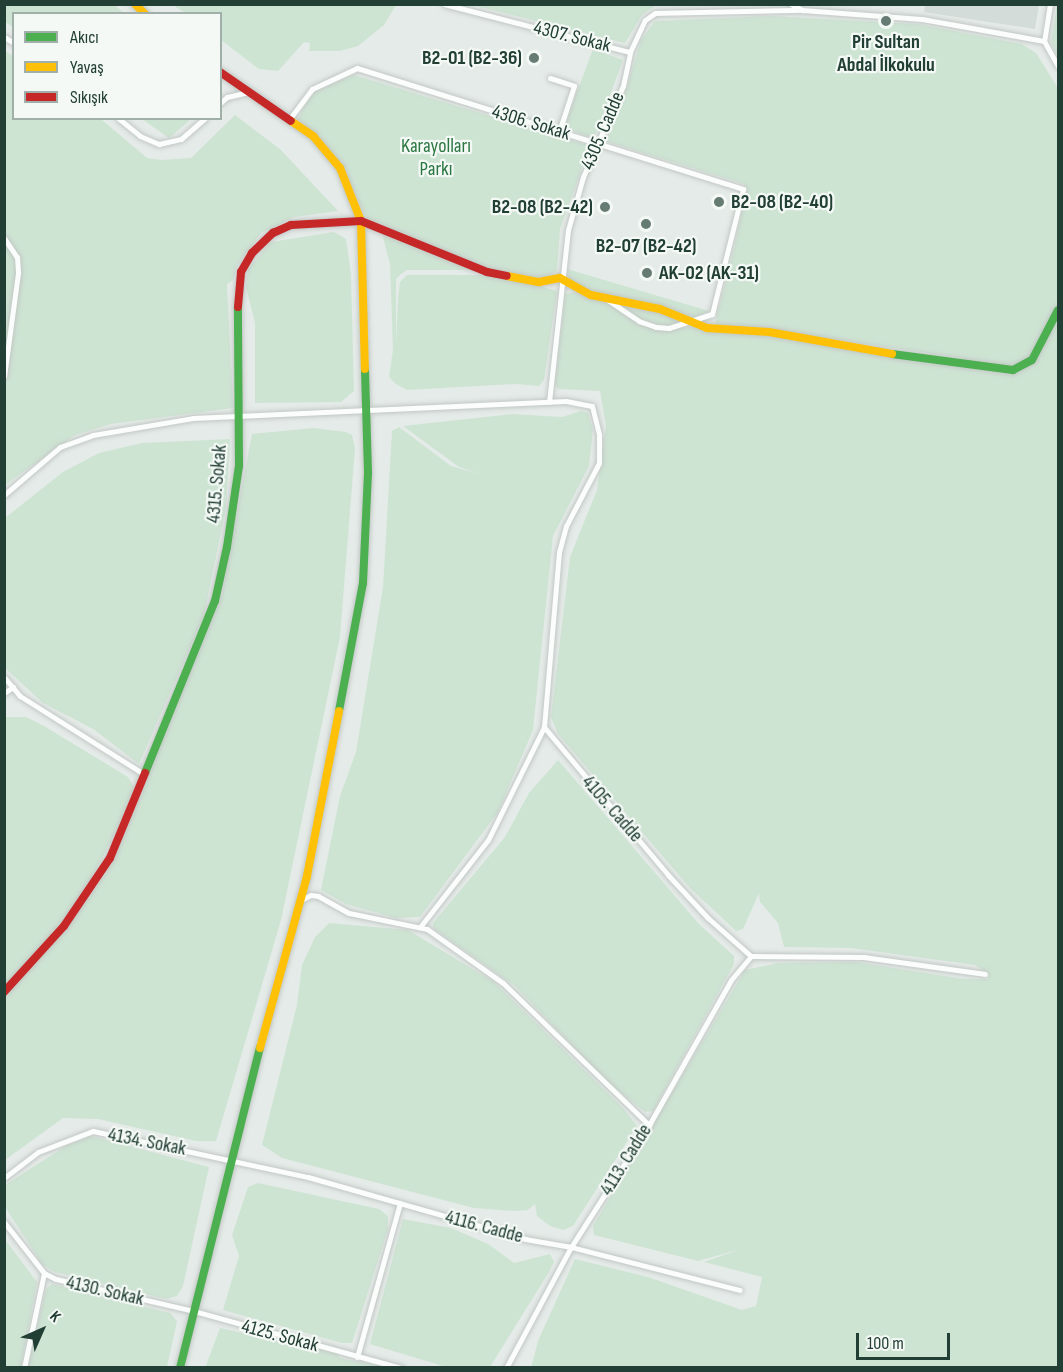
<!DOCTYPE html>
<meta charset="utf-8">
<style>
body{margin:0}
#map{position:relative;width:1063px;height:1372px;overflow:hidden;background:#e5ebe8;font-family:"Sofia Sans Condensed",sans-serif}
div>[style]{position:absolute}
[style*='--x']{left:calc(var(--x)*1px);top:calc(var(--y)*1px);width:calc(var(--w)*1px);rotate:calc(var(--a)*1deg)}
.built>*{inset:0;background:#d3dcd8}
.green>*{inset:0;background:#cee4d3}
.roads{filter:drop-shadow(0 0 2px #c2c8c5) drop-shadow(0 0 2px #c2c8c5)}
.street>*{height:5px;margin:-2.5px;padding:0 2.5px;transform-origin:2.5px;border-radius:2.5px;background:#fbfcfc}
.fast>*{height:8px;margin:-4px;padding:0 4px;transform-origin:4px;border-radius:4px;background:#4caf50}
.slow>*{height:8px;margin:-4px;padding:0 4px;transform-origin:4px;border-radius:4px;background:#ffc107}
.jam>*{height:8px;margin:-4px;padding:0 4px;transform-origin:4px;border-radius:4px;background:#c62828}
.dots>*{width:16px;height:16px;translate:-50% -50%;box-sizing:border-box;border:3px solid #f4f9f6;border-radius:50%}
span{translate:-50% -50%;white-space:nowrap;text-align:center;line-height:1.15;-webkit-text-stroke:4.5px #f4f9f6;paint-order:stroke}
.street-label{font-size:20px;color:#223f35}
.poi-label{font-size:20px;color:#223f35;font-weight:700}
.right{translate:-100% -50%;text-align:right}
.left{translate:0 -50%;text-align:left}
.park-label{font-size:20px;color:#2b7742}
.frame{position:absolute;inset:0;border:6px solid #223f35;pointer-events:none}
.legend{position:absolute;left:12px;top:12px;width:210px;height:108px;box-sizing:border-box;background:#f4f9f6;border:2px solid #a0afa9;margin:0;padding:8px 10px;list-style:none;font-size:18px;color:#223f35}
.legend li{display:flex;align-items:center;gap:12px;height:30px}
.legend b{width:30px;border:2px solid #a0afa9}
.north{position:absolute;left:12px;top:1300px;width:60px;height:60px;-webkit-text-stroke:4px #f4f9f6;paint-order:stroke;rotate:45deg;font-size:16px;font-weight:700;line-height:24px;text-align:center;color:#223f35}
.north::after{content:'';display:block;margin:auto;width:21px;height:27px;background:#223f35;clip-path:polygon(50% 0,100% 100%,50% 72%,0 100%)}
.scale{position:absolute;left:856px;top:1333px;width:94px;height:27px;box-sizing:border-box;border:3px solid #223f35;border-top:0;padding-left:8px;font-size:18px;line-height:21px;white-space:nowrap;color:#223f35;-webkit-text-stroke:4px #f4f9f6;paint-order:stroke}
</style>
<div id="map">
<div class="built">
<div style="clip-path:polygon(925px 5px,1039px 5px,1035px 29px,924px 12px)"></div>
</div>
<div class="green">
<div style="clip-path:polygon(4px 5px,114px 5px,124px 13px,14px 14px,13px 27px,5px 22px)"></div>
<div style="clip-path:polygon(173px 5px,396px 5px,384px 25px,358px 46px,340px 51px,309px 51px,310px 43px,304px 42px,278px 71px,259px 69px,221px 40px,220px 14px,185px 13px)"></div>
<div style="clip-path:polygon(472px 5px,656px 4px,656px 5px,642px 15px,625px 43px)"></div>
<div style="clip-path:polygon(1057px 5px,1058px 5px,1058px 57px,1051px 42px)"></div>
<div style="clip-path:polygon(772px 16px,917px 24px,1022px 44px,1036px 53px,1058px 88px,1058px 306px,1031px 357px,1020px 367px,828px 338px,719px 327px,715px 323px,733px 253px,746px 192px,744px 184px,605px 141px,621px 106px,641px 40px,655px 21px)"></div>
<div style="clip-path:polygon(593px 49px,623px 60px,594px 139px,564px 127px)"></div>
<div style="clip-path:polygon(4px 50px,13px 56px,14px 118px,101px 119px,147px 158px,161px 160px,191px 158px,235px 115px,281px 150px,338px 211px,294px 217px,261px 233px,237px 265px,233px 280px,227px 284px,233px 408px,111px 424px,75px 435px,5px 485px)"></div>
<div style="clip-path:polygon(354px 75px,590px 146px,560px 229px,557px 271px,541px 278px,484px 268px,367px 219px,337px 157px,298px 119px,311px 93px)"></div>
<div style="clip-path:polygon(142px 119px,191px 119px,169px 138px)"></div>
<div style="clip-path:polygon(381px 230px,476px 270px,407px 270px,401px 274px,396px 279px,396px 343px,398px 298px,400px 282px,407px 275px,501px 275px,557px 291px,544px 380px,539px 386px,516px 384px,407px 390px,396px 384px,389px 377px,393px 349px,390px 264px)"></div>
<div style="clip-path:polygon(334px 232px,346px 239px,351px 274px,354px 391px,341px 402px,255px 403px,255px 323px,246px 287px,248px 269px,271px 242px)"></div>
<div style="clip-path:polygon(567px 269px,709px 311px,695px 317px,597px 294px,569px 280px)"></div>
<div style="clip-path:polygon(576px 292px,608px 302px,649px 327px,666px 330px,696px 326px,756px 333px,1015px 372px,1033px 363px,1058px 312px,1058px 1367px,531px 1368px,538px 1341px,575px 1259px,648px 1277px,742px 1310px,756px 1306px,762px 1277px,704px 1262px,738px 1250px,698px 1261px,594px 1235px,593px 1226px,745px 970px,779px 963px,856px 962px,964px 979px,988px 979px,989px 974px,975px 965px,851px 948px,784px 947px,778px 923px,760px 902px,759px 893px,743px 929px,736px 931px,690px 888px,558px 734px,551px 717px,570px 557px,597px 490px,606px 426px,600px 391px,558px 389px,555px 384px,565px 294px)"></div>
<div style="clip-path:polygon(613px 300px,674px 315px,680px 321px,664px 327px,644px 322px)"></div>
<div style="clip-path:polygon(581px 411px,588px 413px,593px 430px,589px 466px,553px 536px,533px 730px,498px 812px,420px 917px,396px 918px,346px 904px,321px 890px,340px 796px,356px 752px,383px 587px,392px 431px,399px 427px,451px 466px,480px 474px,459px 467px,403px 426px,513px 414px,562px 417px)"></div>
<div style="clip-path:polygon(313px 428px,346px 432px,352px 435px,355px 448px,340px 637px,281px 920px,216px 1141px,196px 1141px,98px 1119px,63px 1118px,5px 1160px,5px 997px,59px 936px,106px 874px,119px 848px,222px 595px,252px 434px)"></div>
<div style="clip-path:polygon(230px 439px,226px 508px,204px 615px,139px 764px,93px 729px,43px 703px,5px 668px,5px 518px,63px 472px,99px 453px,142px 443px)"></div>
<div style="clip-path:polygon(5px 717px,26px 717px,44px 726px,128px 777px,134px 787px,118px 828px,78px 903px,42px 950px,5px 988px)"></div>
<div style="clip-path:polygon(558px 760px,699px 924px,734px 956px,734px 964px,653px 1111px,645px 1112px,607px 1081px,515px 986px,433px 928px,433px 923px,505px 837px,529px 793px)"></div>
<div style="clip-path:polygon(329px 923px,408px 930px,494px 982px,623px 1108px,637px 1126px,573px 1226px,563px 1230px,550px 1226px,537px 1216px,535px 1204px,528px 1210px,514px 1211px,474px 1208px,282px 1158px,262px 1145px,297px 1005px,302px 965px,315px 937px)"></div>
<div style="clip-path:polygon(91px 1136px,209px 1167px,183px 1286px,177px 1296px,166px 1299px,55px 1272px,42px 1264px,5px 1207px,5px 1185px,66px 1146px)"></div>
<div style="clip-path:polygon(258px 1183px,379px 1209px,388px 1216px,388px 1229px,352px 1343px,342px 1343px,223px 1310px,239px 1256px,232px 1235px,248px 1187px)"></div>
<div style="clip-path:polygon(403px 1219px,451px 1228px,488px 1244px,514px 1263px,550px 1254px,554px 1262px,549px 1272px,490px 1367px,446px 1367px,370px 1344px)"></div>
<div style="clip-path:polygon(4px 1238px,37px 1282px,21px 1367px,5px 1367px)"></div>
<div style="clip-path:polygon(52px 1284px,170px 1313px,177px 1321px,167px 1367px,28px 1367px,46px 1289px)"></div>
<div style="clip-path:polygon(220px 1328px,336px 1353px,340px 1358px,386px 1367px,205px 1368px)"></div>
</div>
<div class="roads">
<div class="street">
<div style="--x:444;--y:4;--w:192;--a:14.5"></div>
<div style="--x:791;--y:4;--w:13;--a:29"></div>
<div style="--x:802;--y:10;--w:120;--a:4.3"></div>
<div style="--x:922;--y:19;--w:124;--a:10.2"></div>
<div style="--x:1050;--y:4;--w:37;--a:99"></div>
<div style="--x:1044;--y:41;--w:29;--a:61"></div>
<div style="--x:4;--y:37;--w:12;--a:31"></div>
<div style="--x:550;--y:78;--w:25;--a:18"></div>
<div style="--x:574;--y:86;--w:48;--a:108.1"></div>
<div style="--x:220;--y:103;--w:9;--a:-41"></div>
<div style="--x:227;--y:97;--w:22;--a:-13"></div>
<div style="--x:291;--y:117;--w:35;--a:-53"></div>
<div style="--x:312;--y:89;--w:50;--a:-25"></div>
<div style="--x:357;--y:68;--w:405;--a:17.4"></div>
<div style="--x:743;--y:189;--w:129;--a:103.9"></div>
<div style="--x:712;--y:314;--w:45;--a:162"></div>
<div style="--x:669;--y:328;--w:13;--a:-176"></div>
<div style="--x:656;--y:327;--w:18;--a:-161"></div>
<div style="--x:639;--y:321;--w:37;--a:-146"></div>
<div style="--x:118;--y:118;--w:28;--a:39"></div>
<div style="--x:140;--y:136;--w:21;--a:23"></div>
<div style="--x:159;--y:144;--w:23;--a:-13"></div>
<div style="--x:181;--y:139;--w:32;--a:-41"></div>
<div style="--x:4;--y:238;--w:23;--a:56"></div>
<div style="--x:17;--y:257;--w:16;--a:86"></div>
<div style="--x:18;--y:273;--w:104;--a:97.7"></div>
<div style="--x:549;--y:402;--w:173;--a:-83.7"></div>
<div style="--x:568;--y:230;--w:55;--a:-74.2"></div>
<div style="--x:583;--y:177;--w:99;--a:-66.3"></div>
<div style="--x:623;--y:86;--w:35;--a:-78"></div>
<div style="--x:630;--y:52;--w:35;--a:-65"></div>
<div style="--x:645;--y:20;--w:12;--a:-35"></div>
<div style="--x:655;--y:13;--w:147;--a:-1.2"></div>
<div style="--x:4;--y:495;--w:74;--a:-40.6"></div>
<div style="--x:60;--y:447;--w:35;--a:-20"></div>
<div style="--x:93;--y:435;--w:101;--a:-9.6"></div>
<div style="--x:193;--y:418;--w:373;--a:-2.6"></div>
<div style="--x:566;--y:401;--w:26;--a:11"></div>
<div style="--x:592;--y:406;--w:30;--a:76"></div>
<div style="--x:599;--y:435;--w:28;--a:90"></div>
<div style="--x:599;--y:463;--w:71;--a:117.6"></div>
<div style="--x:566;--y:526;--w:27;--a:105"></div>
<div style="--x:559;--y:552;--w:176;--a:94.9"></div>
<div style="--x:544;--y:727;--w:193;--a:50"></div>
<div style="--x:668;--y:875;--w:59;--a:47.1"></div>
<div style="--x:708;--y:918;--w:57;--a:41.5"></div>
<div style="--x:751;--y:956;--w:113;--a:0.5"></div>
<div style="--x:864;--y:957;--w:122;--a:8"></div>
<div style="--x:4;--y:677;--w:25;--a:50"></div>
<div style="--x:20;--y:696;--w:146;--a:32.2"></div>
<div style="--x:4;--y:693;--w:11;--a:-34"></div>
<div style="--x:301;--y:900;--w:11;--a:-27"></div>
<div style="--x:311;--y:895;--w:7;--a:8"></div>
<div style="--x:318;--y:896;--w:35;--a:29"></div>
<div style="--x:349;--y:913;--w:80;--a:11.6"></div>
<div style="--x:427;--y:929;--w:93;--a:35.4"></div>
<div style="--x:503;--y:983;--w:204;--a:44.2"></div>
<div style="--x:420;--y:927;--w:110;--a:-52"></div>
<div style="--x:488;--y:840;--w:126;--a:-63.6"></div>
<div style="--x:4;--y:1178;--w:43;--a:-37.4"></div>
<div style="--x:38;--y:1152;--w:59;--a:-20.9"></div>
<div style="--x:93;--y:1131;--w:220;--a:12.1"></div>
<div style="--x:308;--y:1177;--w:226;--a:15.9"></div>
<div style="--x:525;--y:1239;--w:47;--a:9.9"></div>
<div style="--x:571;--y:1247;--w:174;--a:14.3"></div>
<div style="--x:4;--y:1222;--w:65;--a:51.9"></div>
<div style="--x:44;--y:1273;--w:13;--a:27"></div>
<div style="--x:56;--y:1279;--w:142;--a:13.1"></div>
<div style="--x:194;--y:1311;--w:215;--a:15.4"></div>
<div style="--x:357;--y:1357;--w:160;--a:-74.4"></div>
<div style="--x:24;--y:1368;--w:97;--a:-78.1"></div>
<div style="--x:506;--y:1368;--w:137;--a:-61.8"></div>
<div style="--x:571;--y:1247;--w:145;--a:-57.4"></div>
<div style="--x:649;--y:1125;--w:167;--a:-60.5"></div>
<div style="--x:731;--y:980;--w:31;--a:-50"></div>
</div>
<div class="fast">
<div style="--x:892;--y:354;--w:122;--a:7.5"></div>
<div style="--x:1013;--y:370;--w:21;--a:-28"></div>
<div style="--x:1032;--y:360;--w:56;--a:-62.5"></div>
<div style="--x:339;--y:711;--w:130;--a:-79.4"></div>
<div style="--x:363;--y:583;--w:111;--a:-87.4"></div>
<div style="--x:368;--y:472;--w:103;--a:-91.7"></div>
<div style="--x:145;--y:773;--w:186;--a:-67.9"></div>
<div style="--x:215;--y:601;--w:55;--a:-77.5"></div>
<div style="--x:227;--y:547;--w:82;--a:-81.6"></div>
<div style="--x:239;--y:466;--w:159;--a:-90.4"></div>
<div style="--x:180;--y:1368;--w:330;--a:-76"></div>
</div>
<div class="slow">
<div style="--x:135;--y:4;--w:14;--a:45"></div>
<div style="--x:291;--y:121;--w:27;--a:34"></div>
<div style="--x:313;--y:136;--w:42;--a:49.8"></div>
<div style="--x:340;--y:168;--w:57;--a:68.4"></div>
<div style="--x:361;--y:221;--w:148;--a:88.5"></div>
<div style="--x:507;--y:276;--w:33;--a:11"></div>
<div style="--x:539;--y:282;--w:21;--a:-11"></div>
<div style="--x:560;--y:278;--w:35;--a:29"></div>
<div style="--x:591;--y:295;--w:70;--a:11.5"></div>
<div style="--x:660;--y:309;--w:51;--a:22"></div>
<div style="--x:707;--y:328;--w:62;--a:3.7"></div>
<div style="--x:769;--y:332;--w:125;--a:10.1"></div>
<div style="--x:260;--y:1048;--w:178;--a:-74.7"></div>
<div style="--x:307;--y:876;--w:168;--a:-79"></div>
</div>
<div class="jam">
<div style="--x:220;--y:72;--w:86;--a:34.6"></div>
<div style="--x:238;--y:307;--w:35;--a:-85"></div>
<div style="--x:241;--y:272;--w:22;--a:-60"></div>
<div style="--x:252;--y:253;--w:29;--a:-44"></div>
<div style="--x:273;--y:233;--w:20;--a:-24"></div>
<div style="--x:291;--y:225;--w:70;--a:-3.3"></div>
<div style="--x:361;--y:221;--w:136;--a:22"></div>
<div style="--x:487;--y:272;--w:20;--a:11"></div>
<div style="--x:4;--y:992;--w:89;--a:-47.7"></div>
<div style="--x:64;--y:926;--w:82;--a:-55.9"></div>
<div style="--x:110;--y:858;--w:92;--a:-67.6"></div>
</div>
</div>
<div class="dots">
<div style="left:886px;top:21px;background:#667b74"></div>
<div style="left:534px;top:58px;background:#667b74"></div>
<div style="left:719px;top:202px;background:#667b74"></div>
<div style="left:605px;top:207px;background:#667b74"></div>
<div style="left:646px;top:224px;background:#667b74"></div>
<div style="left:647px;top:273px;background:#667b74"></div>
</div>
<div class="street-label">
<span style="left:572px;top:37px;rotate:14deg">4307. Sokak</span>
<span style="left:531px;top:123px;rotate:17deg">4306. Sokak</span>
<span style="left:603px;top:131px;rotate:-67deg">4305. Cadde</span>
<span style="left:217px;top:484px;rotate:-85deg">4315. Sokak</span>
<span style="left:612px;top:809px;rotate:49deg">4105. Cadde</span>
<span style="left:147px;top:1142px;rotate:11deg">4134. Sokak</span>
<span style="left:626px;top:1160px;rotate:-58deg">4113. Cadde</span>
<span style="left:484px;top:1227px;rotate:15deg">4116. Cadde</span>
<span style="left:105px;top:1291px;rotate:13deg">4130. Sokak</span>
<span style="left:280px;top:1336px;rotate:15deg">4125. Sokak</span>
</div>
<div class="poi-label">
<span style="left:886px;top:54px">Pir Sultan<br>Abdal İlkokulu</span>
<span class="right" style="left:522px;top:58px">B2-01 (B2-36)</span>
<span class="left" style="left:731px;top:202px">B2-08 (B2-40)</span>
<span class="right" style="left:593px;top:207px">B2-08 (B2-42)</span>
<span style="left:646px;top:246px">B2-07 (B2-42)</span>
<span class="left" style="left:659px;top:273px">AK-02 (AK-31)</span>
</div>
<div class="park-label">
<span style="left:436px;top:158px">Karayolları<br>Parkı</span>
</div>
<div class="frame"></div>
<ul class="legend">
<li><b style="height:8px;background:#4caf50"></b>Akıcı</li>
<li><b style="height:8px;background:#ffc107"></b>Yavaş</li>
<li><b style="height:8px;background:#c62828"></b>Sıkışık</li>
</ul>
<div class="north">K</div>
<div class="scale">100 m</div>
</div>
